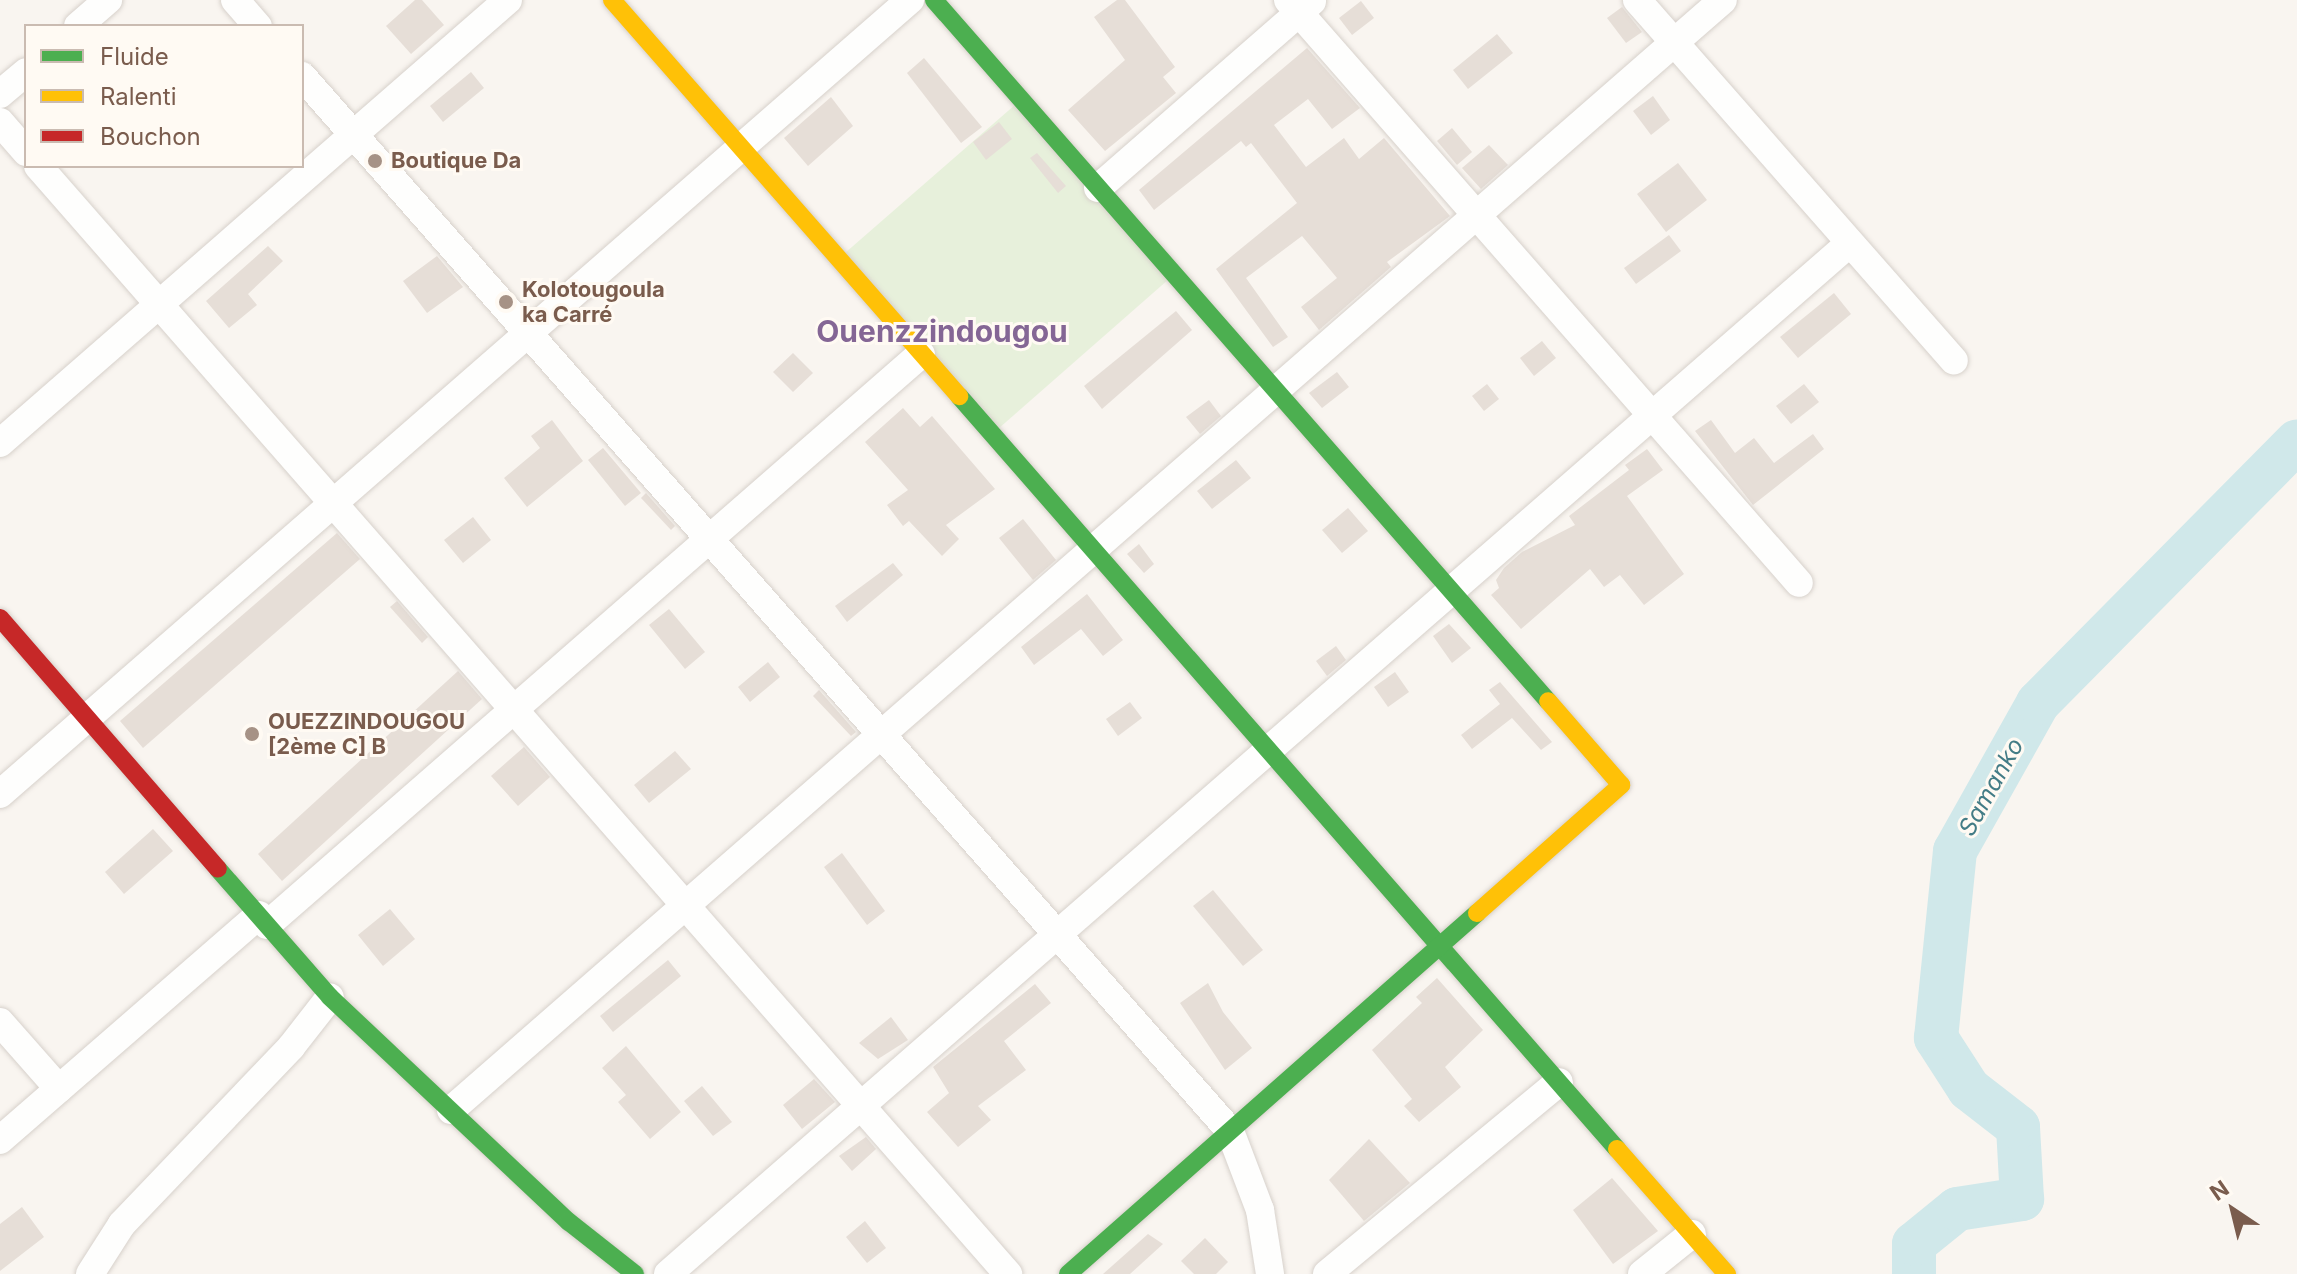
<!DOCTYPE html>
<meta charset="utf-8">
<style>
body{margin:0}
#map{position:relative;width:2297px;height:1274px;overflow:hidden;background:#f9f5f0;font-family:Inter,sans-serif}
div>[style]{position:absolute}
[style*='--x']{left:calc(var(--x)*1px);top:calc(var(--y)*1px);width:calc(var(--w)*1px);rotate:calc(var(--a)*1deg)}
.green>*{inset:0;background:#e7f0db}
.river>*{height:44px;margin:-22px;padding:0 22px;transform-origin:22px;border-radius:22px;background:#d0e8ea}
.building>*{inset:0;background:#e6ded7}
.roads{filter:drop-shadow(0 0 2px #d7d1cb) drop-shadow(0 0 2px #d7d1cb)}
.street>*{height:28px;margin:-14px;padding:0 14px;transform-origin:14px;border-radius:14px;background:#fefefd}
.fast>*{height:18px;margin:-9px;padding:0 9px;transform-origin:9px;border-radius:9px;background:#4caf50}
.slow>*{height:18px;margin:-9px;padding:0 9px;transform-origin:9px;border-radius:9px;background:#ffc107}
.jam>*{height:18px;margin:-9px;padding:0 9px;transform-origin:9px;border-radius:9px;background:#c62828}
.dots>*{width:22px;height:22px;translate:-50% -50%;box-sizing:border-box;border:4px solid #fffaf3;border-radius:50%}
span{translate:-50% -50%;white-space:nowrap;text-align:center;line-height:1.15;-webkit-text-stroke:6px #fffaf3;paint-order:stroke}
.poi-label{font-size:22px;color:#7a5c4d;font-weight:700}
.left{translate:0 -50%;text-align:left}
.water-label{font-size:24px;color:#437c86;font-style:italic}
.district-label{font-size:30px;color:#846695;font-weight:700}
.legend{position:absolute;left:24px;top:24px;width:280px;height:144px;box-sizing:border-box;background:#fffaf3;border:2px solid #cabbb1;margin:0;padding:10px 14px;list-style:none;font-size:24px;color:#7a5c4d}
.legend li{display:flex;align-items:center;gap:16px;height:40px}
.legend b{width:40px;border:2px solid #cabbb1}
.north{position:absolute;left:2193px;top:1170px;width:80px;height:80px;-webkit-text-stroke:6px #fffaf3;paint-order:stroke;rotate:325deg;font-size:22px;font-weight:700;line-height:32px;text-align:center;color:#7a5c4d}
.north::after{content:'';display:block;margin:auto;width:28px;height:36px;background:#7a5c4d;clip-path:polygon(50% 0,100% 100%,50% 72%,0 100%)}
</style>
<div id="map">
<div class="green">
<div style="clip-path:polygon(1016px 104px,1169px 279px,998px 429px,845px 253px)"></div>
</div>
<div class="river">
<div style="--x:1914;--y:1274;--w:30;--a:-90"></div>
<div style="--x:1914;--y:1244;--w:55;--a:-39.1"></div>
<div style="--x:1957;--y:1209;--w:66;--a:-8.7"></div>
<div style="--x:2022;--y:1199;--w:72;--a:-93.2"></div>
<div style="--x:2018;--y:1127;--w:62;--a:-142.2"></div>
<div style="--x:1969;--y:1089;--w:61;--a:-122.9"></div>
<div style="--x:1936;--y:1038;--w:188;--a:-84.2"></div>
<div style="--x:1955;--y:851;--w:170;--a:-60.7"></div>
<div style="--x:2038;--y:703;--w:368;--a:-45.3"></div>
</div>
<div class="building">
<div style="clip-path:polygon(415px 0,422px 0,444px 25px,411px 54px,386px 26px)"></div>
<div style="clip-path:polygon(1117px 0,1125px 0,1175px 67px,1163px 77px,1176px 93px,1105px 151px,1068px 110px,1125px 60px,1094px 17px)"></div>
<div style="clip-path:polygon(1361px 1px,1374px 18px,1352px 35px,1339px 18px)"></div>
<div style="clip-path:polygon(1622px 7px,1642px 32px,1626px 43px,1607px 18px)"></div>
<div style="clip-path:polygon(1497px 34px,1513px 53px,1468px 89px,1453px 70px)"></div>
<div style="clip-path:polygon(1307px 48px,1360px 108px,1332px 129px,1308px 99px,1274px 125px,1306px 167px,1344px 138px,1359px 159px,1384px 138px,1450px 216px,1387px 262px,1391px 267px,1319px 330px,1301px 307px,1337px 278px,1302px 236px,1246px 278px,1288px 337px,1273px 347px,1216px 269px,1297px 203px,1251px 143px,1246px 147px,1241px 141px,1154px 210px,1139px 190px)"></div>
<div style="clip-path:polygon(924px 58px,982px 127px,961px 143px,907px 73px)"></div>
<div style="clip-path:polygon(471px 72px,484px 88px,443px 122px,430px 106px)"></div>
<div style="clip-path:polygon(1653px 96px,1670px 120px,1651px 135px,1633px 111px)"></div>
<div style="clip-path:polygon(831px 97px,853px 126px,808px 166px,784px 138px)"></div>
<div style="clip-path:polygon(999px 122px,1012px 139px,986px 160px,973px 142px)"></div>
<div style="clip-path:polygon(1452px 128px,1472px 152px,1457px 165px,1437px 141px)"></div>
<div style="clip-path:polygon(1489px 145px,1508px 165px,1481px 189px,1462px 168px)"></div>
<div style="clip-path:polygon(1037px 153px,1066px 186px,1058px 193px,1030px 158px)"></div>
<div style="clip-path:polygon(1678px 163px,1707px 200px,1666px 232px,1637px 194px)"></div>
<div style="clip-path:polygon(1669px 235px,1681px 251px,1636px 284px,1624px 268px)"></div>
<div style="clip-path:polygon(268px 246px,283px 261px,248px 294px,257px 305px,229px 328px,206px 301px)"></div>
<div style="clip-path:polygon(437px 256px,463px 287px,427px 313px,403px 281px)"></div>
<div style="clip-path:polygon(1834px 293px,1851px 314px,1798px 358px,1780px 337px)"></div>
<div style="clip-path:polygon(1176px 311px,1192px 330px,1102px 409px,1084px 386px)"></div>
<div style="clip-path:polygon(1542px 341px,1556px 358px,1534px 376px,1520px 358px)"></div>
<div style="clip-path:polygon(793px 353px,813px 373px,793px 392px,773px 372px)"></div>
<div style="clip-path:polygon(1337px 372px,1349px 387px,1322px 408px,1309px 393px)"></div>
<div style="clip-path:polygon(1487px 384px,1499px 399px,1484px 411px,1472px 396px)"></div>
<div style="clip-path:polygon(1804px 384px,1819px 402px,1791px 424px,1776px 406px)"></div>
<div style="clip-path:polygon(1209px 400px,1221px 416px,1200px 434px,1186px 417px)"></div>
<div style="clip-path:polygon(903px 408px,920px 427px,932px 416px,995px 489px,946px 525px,959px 539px,942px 556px,909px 521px,903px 526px,887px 505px,908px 490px,865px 442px)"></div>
<div style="clip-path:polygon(552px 420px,583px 461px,527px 507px,504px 478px,540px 448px,531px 436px)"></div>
<div style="clip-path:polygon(1711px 420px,1735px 453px,1754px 438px,1774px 463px,1813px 434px,1824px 449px,1753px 505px,1695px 431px)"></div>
<div style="clip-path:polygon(603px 448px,641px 493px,625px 506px,588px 460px)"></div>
<div style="clip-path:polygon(1647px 449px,1663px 470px,1627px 496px,1684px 574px,1644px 605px,1620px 575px,1604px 587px,1590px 569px,1521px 629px,1491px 595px,1499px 588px,1496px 580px,1504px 568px,1522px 552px,1575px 525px,1569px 516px,1629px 470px,1625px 465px)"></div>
<div style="clip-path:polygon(1236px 460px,1251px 478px,1212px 509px,1197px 491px)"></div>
<div style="clip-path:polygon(646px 493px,675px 526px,671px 530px,641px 498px)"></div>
<div style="clip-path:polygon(1348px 508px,1368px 531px,1342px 553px,1322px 530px)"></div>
<div style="clip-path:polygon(473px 517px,491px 540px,463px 563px,444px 540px)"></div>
<div style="clip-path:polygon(1023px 519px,1056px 560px,1033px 580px,999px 538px)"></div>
<div style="clip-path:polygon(337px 533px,360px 559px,143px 748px,120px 721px)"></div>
<div style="clip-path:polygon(1139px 544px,1154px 564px,1144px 573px,1127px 554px)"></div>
<div style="clip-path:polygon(893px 563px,903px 575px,847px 622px,835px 606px)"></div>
<div style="clip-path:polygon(1087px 594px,1123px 640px,1103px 656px,1081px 629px,1034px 665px,1021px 647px)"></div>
<div style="clip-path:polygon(397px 601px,428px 637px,422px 643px,390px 607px)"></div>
<div style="clip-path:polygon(669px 609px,705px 652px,685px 669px,649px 625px)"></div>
<div style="clip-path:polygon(1449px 624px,1471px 648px,1452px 663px,1433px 636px)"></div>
<div style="clip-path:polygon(1336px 646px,1346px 660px,1327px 676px,1316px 661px)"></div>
<div style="clip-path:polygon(768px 662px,780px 677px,750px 702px,738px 687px)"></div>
<div style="clip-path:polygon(458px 671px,482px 699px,282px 881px,258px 854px)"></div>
<div style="clip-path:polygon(1395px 672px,1409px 692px,1388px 707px,1374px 687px)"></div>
<div style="clip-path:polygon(1500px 682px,1552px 742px,1541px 750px,1512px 718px,1472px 749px,1461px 735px,1500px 704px,1489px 690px)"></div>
<div style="clip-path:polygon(819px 690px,856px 732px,851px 736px,813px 696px)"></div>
<div style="clip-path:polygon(1130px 702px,1142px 718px,1118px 736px,1106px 719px)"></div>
<div style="clip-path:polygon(524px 747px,550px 777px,518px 806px,491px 776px)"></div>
<div style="clip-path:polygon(675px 751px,691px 769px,649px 803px,634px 785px)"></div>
<div style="clip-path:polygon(153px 829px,173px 851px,124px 894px,105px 872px)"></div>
<div style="clip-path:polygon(842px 853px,885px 911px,867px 925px,824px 867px)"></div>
<div style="clip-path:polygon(1213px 890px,1263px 950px,1243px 966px,1193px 906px)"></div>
<div style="clip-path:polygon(390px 909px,415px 939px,383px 966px,358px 935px)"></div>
<div style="clip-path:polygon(668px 960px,681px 976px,613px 1032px,600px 1016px)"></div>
<div style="clip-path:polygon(1437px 978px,1483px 1030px,1445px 1067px,1461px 1087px,1419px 1122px,1404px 1106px,1412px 1099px,1372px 1050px,1422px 1003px,1416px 997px)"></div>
<div style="clip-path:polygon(1208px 983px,1223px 1012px,1252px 1048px,1225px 1070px,1180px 1003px)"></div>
<div style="clip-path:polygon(1035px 984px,1051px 1003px,1004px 1041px,1026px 1070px,978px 1106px,991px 1120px,958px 1147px,927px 1112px,949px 1093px,933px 1067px)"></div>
<div style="clip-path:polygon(891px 1017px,908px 1040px,878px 1059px,859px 1043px)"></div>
<div style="clip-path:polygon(626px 1046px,681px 1112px,650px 1139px,618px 1102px,626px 1095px,602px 1068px)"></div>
<div style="clip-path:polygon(814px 1079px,835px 1102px,802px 1129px,783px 1105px)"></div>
<div style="clip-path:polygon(702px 1086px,732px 1122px,713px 1136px,684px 1101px)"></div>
<div style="clip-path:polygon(866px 1137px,876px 1149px,852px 1171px,839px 1156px)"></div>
<div style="clip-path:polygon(1369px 1139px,1410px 1183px,1364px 1221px,1329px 1180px)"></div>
<div style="clip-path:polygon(1612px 1178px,1658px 1231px,1613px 1264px,1573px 1210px)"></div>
<div style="clip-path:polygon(22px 1207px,44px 1237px,0 1271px,0 1224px)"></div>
<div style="clip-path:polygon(865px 1221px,886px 1248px,867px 1263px,846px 1237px)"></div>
<div style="clip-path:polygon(1148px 1234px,1163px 1244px,1130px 1274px,1103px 1274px)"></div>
<div style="clip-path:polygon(1205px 1238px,1228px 1262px,1216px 1274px,1194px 1274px,1181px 1261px)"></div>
</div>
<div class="roads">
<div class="street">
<div style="--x:235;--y:0;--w:35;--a:49"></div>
<div style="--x:1288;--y:0;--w:775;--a:48.77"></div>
<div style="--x:1637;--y:0;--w:480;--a:48.7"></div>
<div style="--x:78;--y:26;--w:40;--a:-41"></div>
<div style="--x:302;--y:76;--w:1405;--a:48.66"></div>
<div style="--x:1230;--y:1131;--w:85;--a:69.2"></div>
<div style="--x:1260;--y:1210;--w:65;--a:81.1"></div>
<div style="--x:0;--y:94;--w:34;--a:-40"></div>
<div style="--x:0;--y:122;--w:40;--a:49"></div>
<div style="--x:38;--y:166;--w:1473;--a:48.8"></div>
<div style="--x:1098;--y:188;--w:284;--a:-41.1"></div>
<div style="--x:0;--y:443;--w:674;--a:-41.09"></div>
<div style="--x:0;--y:794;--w:1208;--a:-41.11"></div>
<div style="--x:267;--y:925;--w:868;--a:-41.12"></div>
<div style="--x:0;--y:1022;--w:89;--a:48.6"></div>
<div style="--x:451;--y:1110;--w:1688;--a:-41.11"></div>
<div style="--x:0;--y:1140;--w:343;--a:-41"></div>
<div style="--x:90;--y:1274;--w:59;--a:-57.4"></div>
<div style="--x:122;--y:1224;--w:245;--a:-46.3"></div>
<div style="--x:291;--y:1047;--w:63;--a:-52"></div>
<div style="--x:668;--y:1274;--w:1568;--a:-41.1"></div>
<div style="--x:1327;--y:1274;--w:301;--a:-39.6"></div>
<div style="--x:1642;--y:1274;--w:64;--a:-38.7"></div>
</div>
<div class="fast">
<div style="--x:934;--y:0;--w:932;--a:48.79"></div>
<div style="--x:959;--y:396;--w:1000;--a:48.85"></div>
<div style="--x:218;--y:869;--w:170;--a:48.8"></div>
<div style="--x:330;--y:997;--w:328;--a:43.3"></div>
<div style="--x:569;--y:1222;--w:84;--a:38.2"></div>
<div style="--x:1068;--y:1274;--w:546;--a:-41.43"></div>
</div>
<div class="slow">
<div style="--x:612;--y:0;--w:527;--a:48.77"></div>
<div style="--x:1477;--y:913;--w:193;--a:-41.6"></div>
<div style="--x:1621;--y:785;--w:111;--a:-131"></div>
<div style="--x:1617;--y:1149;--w:167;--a:48.7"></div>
</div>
<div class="jam">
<div style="--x:0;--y:618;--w:332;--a:49"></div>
</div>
</div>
<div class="dots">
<div style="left:375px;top:161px;background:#a69286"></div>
<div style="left:506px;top:302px;background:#a69286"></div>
<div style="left:252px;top:734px;background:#a69286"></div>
</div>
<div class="poi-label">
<span class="left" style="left:391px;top:161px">Boutique Da</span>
<span class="left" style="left:522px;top:302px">Kolotougoula<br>ka Carré</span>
<span class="left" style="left:268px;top:734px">OUEZZINDOUGOU<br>[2ème C] B</span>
</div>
<div class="water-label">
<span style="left:1991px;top:787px;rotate:-61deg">Samanko</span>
</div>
<div class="district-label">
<span style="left:942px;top:331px">Ouenzzindougou</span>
</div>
<ul class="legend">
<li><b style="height:10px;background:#4caf50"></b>Fluide</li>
<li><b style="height:10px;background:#ffc107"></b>Ralenti</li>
<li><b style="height:10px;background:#c62828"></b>Bouchon</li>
</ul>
<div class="north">N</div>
</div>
